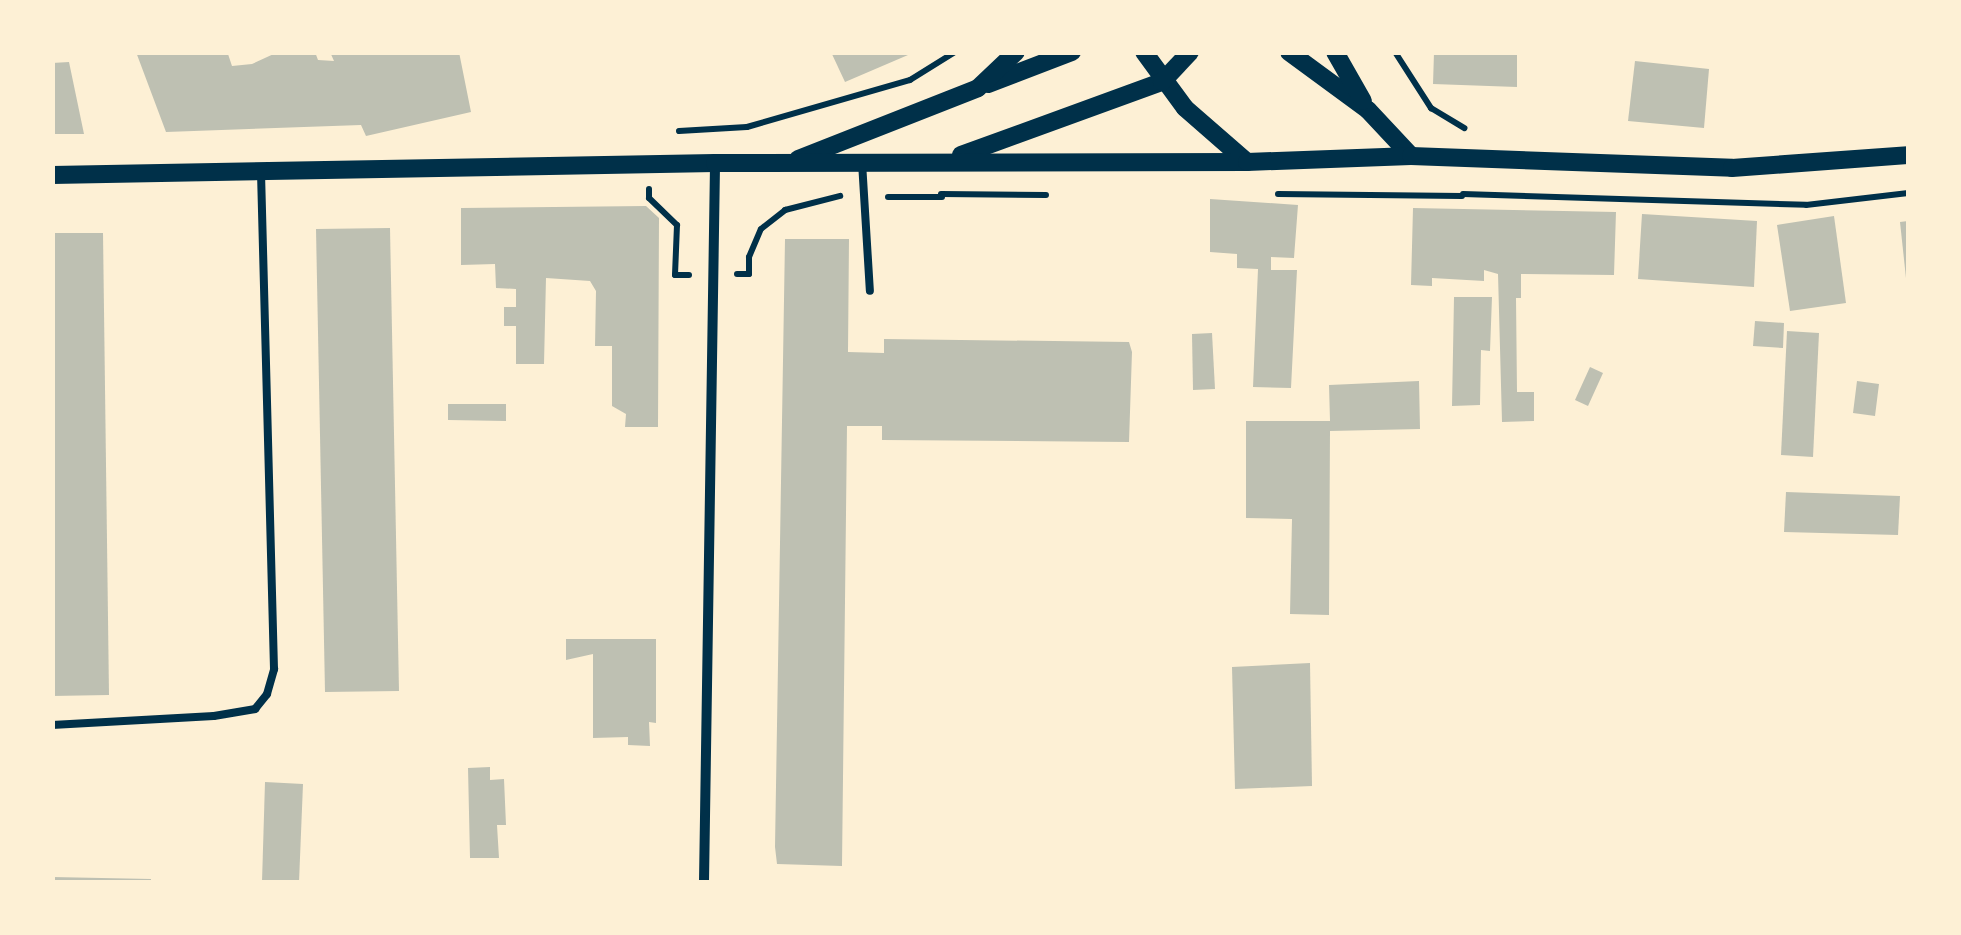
<!DOCTYPE html>
<style>
body{margin:0}
#map{position:relative;width:1961px;height:935px;overflow:hidden;background:#fdf0d5;font-family:Commissioner,sans-serif}
div>[style]{position:absolute}
[style*='--x']{left:calc(var(--x)*1px);top:calc(var(--y)*1px);width:calc(var(--w)*1px);rotate:calc(var(--a)*1deg)}
.building>*{inset:0;background:#bec0b2}
.path>*{height:6px;margin:-3px;padding:0 3px;transform-origin:3px;border-radius:3px;background:#003049}
.service>*{height:8px;margin:-4px;padding:0 4px;transform-origin:4px;border-radius:4px;background:#003049}
.minor>*{height:10px;margin:-5px;padding:0 5px;transform-origin:5px;border-radius:5px;background:#003049}
.tertiary>*{height:18px;margin:-9px;padding:0 9px;transform-origin:9px;border-radius:9px;background:#003049}
span{translate:-50% -50%;white-space:nowrap;text-align:center;line-height:1.15;-webkit-text-stroke:8px #fdf0d5;paint-order:stroke}
.frame{position:absolute;inset:0;border:55px solid #fdf0d5;pointer-events:none}
</style>
<div id="map">
<div class="building">
<div style="clip-path:polygon(136px 52px,228px 54px,232px 66px,252px 64px,278px 52px,315px 52px,318px 60px,334px 61px,330px 52px,459px 52px,471px 112px,366px 136px,361px 125px,166px 132px)"></div>
<div style="clip-path:polygon(831px 52px,915px 52px,845px 82px)"></div>
<div style="clip-path:polygon(1434px 52px,1517px 52px,1517px 87px,1433px 84px)"></div>
<div style="clip-path:polygon(1635px 61px,1709px 69px,1704px 128px,1628px 121px)"></div>
<div style="clip-path:polygon(69px 62px,84px 134px,52px 134px,52px 63px)"></div>
<div style="clip-path:polygon(1210px 199px,1298px 205px,1294px 258px,1271px 257px,1271px 270px,1297px 270px,1291px 388px,1253px 387px,1258px 269px,1237px 268px,1237px 254px,1210px 252px)"></div>
<div style="clip-path:polygon(646px 206px,659px 218px,658px 427px,625px 427px,626px 414px,612px 406px,612px 346px,595px 346px,596px 291px,590px 281px,546px 278px,544px 364px,516px 364px,516px 326px,504px 326px,504px 307px,516px 307px,516px 289px,496px 288px,495px 264px,461px 265px,461px 208px)"></div>
<div style="clip-path:polygon(1413px 208px,1616px 212px,1614px 275px,1521px 274px,1521px 298px,1516px 298px,1517px 392px,1534px 392px,1534px 421px,1502px 422px,1498px 274px,1484px 270px,1484px 281px,1432px 278px,1432px 286px,1411px 285px)"></div>
<div style="clip-path:polygon(1642px 214px,1757px 221px,1754px 287px,1638px 279px)"></div>
<div style="clip-path:polygon(1834px 216px,1846px 303px,1790px 311px,1777px 225px)"></div>
<div style="clip-path:polygon(1908px 221px,1908px 277px,1906px 278px,1900px 222px)"></div>
<div style="clip-path:polygon(390px 228px,399px 691px,325px 692px,316px 229px)"></div>
<div style="clip-path:polygon(52px 233px,103px 233px,109px 695px,52px 696px)"></div>
<div style="clip-path:polygon(785px 239px,849px 239px,848px 352px,884px 353px,884px 339px,1129px 342px,1132px 352px,1129px 442px,882px 440px,882px 426px,847px 426px,842px 866px,777px 864px,775px 847px)"></div>
<div style="clip-path:polygon(1454px 297px,1492px 297px,1490px 351px,1481px 350px,1480px 405px,1452px 406px)"></div>
<div style="clip-path:polygon(1755px 321px,1784px 323px,1783px 348px,1753px 346px)"></div>
<div style="clip-path:polygon(1787px 331px,1819px 333px,1813px 457px,1781px 455px)"></div>
<div style="clip-path:polygon(1212px 333px,1215px 389px,1193px 390px,1192px 334px)"></div>
<div style="clip-path:polygon(1590px 367px,1603px 373px,1588px 406px,1575px 400px)"></div>
<div style="clip-path:polygon(1419px 381px,1420px 429px,1330px 431px,1329px 615px,1290px 614px,1292px 519px,1246px 518px,1246px 421px,1330px 421px,1329px 385px)"></div>
<div style="clip-path:polygon(1857px 381px,1879px 384px,1875px 416px,1853px 413px)"></div>
<div style="clip-path:polygon(448px 404px,506px 404px,506px 421px,448px 420px)"></div>
<div style="clip-path:polygon(1786px 492px,1900px 496px,1898px 535px,1784px 532px)"></div>
<div style="clip-path:polygon(566px 639px,656px 639px,656px 723px,649px 722px,650px 746px,628px 745px,628px 737px,593px 738px,593px 654px,566px 660px)"></div>
<div style="clip-path:polygon(1310px 663px,1312px 786px,1235px 789px,1232px 667px)"></div>
<div style="clip-path:polygon(490px 767px,490px 780px,504px 779px,506px 825px,497px 825px,499px 858px,470px 858px,468px 768px)"></div>
<div style="clip-path:polygon(265px 782px,303px 784px,299px 882px,262px 882px)"></div>
<div style="clip-path:polygon(52px 877px,151px 879px,151px 882px,52px 882px)"></div>
</div>
<div class="path">
<div style="--x:1395;--y:52;--w:67;--a:57.3"></div>
<div style="--x:1431;--y:108;--w:39;--a:31"></div>
<div style="--x:910;--y:80;--w:53;--a:-31.9"></div>
<div style="--x:679;--y:131;--w:68;--a:-3.4"></div>
<div style="--x:747;--y:127;--w:170;--a:-16.1"></div>
<div style="--x:649;--y:189;--w:9;--a:90"></div>
<div style="--x:649;--y:198;--w:39;--a:44"></div>
<div style="--x:677;--y:225;--w:50;--a:92.3"></div>
<div style="--x:675;--y:275;--w:14;--a:0"></div>
<div style="--x:941;--y:194;--w:105;--a:0.5"></div>
<div style="--x:1278;--y:194;--w:184;--a:0.6"></div>
<div style="--x:1463;--y:194;--w:343;--a:1.8"></div>
<div style="--x:1806;--y:205;--w:103;--a:-6.7"></div>
<div style="--x:888;--y:197;--w:54;--a:0"></div>
<div style="--x:737;--y:274;--w:12;--a:0"></div>
<div style="--x:749;--y:274;--w:17;--a:-90"></div>
<div style="--x:749;--y:257;--w:30;--a:-67"></div>
<div style="--x:761;--y:229;--w:31;--a:-38"></div>
<div style="--x:785;--y:210;--w:57;--a:-14.3"></div>
</div>
<div class="service">
<div style="--x:862;--y:162;--w:129;--a:86.5"></div>
<div style="--x:52;--y:725;--w:162;--a:-3.2"></div>
<div style="--x:214;--y:716;--w:42;--a:-9.7"></div>
<div style="--x:255;--y:709;--w:19;--a:-51"></div>
<div style="--x:267;--y:694;--w:26;--a:-74"></div>
<div style="--x:274;--y:669;--w:497;--a:-91.5"></div>
</div>
<div class="minor">
<div style="--x:704;--y:882;--w:719;--a:-89.12"></div>
</div>
<div class="tertiary">
<div style="--x:1144;--y:52;--w:69;--a:53.8"></div>
<div style="--x:1185;--y:108;--w:82;--a:41.1"></div>
<div style="--x:1289;--y:52;--w:98;--a:36.3"></div>
<div style="--x:1368;--y:110;--w:63;--a:46.9"></div>
<div style="--x:1335;--y:52;--w:56;--a:60.3"></div>
<div style="--x:988;--y:84;--w:90;--a:-20.9"></div>
<div style="--x:961;--y:155;--w:214;--a:-20"></div>
<div style="--x:1162;--y:82;--w:41;--a:-47"></div>
<div style="--x:798;--y:159;--w:193;--a:-21.5"></div>
<div style="--x:978;--y:88;--w:52;--a:-43.5"></div>
<div style="--x:52;--y:175;--w:663;--a:-1.04"></div>
<div style="--x:715;--y:163;--w:532;--a:-0.11"></div>
<div style="--x:1247;--y:162;--w:164;--a:-2.1"></div>
<div style="--x:1411;--y:156;--w:321;--a:2.1"></div>
<div style="--x:1732;--y:168;--w:176;--a:-4.2"></div>
</div>
<div class="frame"></div>
</div>
